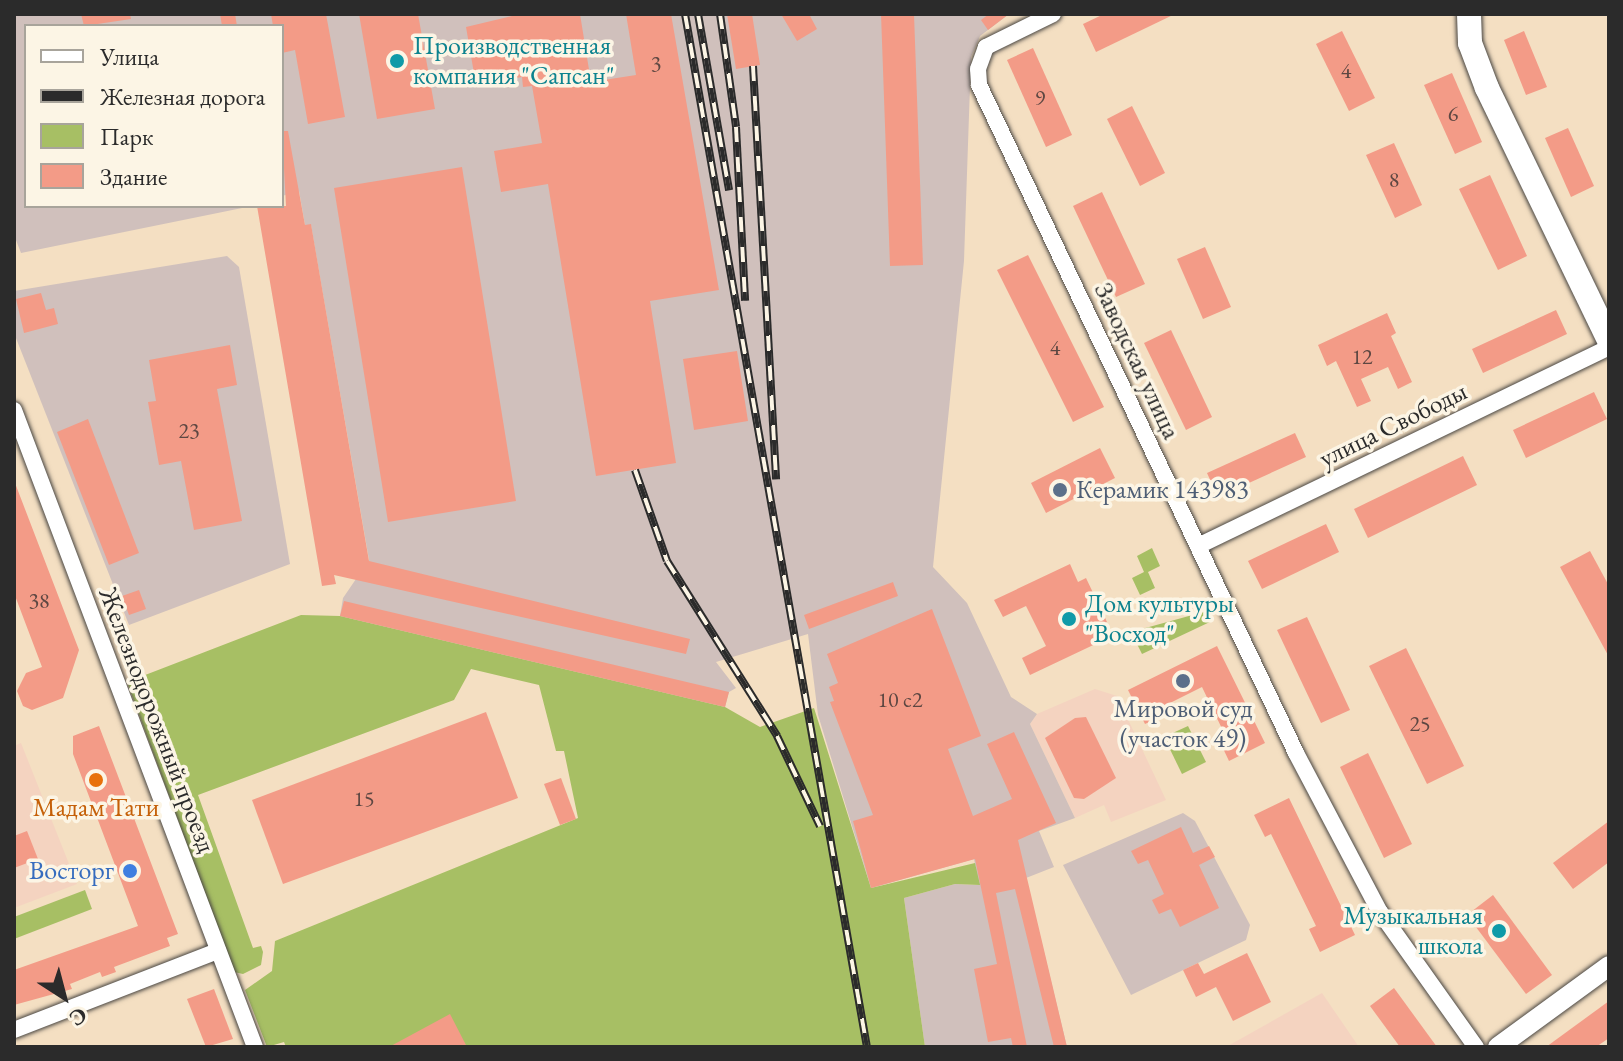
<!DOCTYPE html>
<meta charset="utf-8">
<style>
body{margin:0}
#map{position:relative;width:1623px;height:1061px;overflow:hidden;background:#f4dfc2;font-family:"EB Garamond",serif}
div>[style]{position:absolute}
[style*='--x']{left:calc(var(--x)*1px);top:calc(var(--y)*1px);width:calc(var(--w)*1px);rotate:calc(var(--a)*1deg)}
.built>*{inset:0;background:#f4d3c0}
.industrial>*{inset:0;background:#d0c0bc}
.green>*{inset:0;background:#a7bf64}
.building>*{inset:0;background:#f39b87}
.roads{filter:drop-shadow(0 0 2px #494642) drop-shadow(0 0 2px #494642)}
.minor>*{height:16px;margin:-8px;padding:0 8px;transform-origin:8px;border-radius:8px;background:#fff}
.tertiary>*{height:20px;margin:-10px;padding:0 10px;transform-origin:10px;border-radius:10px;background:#fff}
.secondary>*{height:24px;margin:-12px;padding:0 12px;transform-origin:12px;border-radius:12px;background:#fff}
.rail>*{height:8px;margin-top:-4px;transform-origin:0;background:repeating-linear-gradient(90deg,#fcf5e5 0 15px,#2b2b2b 0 30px);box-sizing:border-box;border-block:2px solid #2b2b2b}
.dots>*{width:22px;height:22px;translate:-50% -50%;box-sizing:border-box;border:4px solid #fcf5e5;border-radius:50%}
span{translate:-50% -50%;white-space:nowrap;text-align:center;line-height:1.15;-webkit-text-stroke:7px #fcf5e5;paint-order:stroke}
.number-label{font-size:22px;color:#5d4742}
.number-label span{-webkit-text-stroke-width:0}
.culture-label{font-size:26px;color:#0d838f}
.left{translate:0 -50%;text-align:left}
.right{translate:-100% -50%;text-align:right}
.street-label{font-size:26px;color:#2b2b2b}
.service-label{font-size:26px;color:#4e5e75}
.food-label{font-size:26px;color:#c56008}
.shop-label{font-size:26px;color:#366cbe}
.frame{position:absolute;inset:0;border:16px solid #2b2b2b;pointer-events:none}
.legend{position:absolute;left:24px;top:24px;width:260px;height:184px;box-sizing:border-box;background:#fcf5e5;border:2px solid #a8a49b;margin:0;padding:10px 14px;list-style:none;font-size:24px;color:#2b2b2b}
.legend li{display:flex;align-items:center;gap:16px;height:40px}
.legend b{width:40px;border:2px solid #a8a49b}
.north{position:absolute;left:24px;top:957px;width:80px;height:80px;-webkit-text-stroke:6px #fcf5e5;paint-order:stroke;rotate:144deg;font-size:22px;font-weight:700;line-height:32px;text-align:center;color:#2b2b2b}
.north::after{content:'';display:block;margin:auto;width:28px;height:36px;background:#2b2b2b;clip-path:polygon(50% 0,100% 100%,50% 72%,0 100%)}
</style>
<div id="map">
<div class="built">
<div style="clip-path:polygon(1095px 689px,1117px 696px,1166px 800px,1111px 822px,1104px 805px,1075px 818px,1030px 724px,1037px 714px)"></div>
<div style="clip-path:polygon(21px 743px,77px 884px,14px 908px,14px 746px)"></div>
<div style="clip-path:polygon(1322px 993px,1359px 1047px,1226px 1047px)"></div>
</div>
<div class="industrial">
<div style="clip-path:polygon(14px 14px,1009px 14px,980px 36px,971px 57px,964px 261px,933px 567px,967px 603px,1011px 697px,1037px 714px,1030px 724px,1075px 818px,1039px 831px,1054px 867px,1026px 878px,1067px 1047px,925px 1047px,904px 898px,955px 884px,979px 885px,974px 859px,871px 888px,818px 715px,808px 634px,716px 662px,736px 688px,729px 692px,725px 707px,340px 616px,343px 598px,369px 560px,311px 225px,305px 225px,299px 191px,282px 196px,282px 26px,26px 26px,26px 206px,252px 206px,21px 253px,14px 235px)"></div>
<div style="clip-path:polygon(227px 256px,239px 267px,290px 564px,129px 625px,14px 333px,14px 291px)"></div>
<div style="clip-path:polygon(1183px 813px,1195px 821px,1250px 925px,1246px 940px,1131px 995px,1063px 865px)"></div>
</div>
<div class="green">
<div style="clip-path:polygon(1152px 548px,1160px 566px,1148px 572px,1155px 588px,1140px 595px,1132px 578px,1144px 572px,1137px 556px)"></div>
<div style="clip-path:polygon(1207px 611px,1212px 621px,1142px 654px,1131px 632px)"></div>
<div style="clip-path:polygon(301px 615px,340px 616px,725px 707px,760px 727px,814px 708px,871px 888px,975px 863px,980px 885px,955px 884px,904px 898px,925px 1047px,286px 1047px,284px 1042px,267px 1047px,245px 990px,272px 971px,275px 941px,578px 818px,564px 751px,556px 751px,539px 685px,471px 669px,454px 700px,198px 795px,253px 948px,261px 946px,263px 952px,261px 965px,243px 974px,234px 972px,127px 682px)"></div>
<div style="clip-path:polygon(1188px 726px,1206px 762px,1182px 774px,1164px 737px)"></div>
<div style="clip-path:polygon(85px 890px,92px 909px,14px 939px,14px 917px)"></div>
</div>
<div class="building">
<div style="clip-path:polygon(81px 14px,130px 14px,131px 19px,84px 26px)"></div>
<div style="clip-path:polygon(220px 14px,235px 14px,237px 26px,222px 26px)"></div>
<div style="clip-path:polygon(271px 14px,326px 14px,345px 117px,308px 124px,295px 50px,282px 53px,282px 26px,273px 26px)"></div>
<div style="clip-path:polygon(359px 14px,418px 14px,435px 109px,377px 119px)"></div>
<div style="clip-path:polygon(520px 14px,580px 14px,591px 82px,636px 75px,626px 14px,671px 14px,719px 290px,650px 301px,676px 463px,596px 476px,548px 184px,501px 192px,494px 151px,542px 143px,532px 86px,523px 87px,522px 77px,476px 85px,466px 27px)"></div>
<div style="clip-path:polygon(727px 14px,752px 14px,760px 65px,736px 69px)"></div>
<div style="clip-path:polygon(781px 14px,809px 14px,817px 29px,797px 41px)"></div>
<div style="clip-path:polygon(881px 14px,914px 14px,923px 265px,890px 266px)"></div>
<div style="clip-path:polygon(989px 14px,1009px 14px,988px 30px,981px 20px)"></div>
<div style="clip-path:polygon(1104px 14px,1175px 14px,1096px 52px,1083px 24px)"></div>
<div style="clip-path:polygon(1342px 31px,1375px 98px,1349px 111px,1316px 44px)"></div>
<div style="clip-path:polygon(1524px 31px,1547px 87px,1526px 95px,1504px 40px)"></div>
<div style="clip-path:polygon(1033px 48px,1072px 135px,1046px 147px,1007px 60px)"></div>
<div style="clip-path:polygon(1452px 73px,1482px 142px,1455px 154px,1424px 85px)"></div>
<div style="clip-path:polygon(1132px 106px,1165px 173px,1140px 186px,1107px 119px)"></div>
<div style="clip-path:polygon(1568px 128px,1594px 186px,1571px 197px,1545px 138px)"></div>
<div style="clip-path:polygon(282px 131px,288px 131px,305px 225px,311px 224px,369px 561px,690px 639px,686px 654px,334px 575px,336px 584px,322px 586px,257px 206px,286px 206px)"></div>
<div style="clip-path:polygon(1394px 143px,1422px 205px,1395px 218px,1366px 155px)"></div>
<div style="clip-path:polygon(462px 167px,516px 501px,388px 522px,334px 188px)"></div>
<div style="clip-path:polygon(1490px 175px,1527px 256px,1498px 270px,1459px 189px)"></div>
<div style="clip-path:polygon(1102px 192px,1145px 284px,1116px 297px,1073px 206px)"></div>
<div style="clip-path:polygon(1205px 247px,1231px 307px,1203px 319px,1177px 259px)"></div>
<div style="clip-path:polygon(1028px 255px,1104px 407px,1073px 422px,997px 270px)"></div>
<div style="clip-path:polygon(41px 293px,46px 310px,54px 308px,58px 324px,24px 333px,16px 299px)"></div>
<div style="clip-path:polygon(1556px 310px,1567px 334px,1483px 373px,1472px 349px)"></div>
<div style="clip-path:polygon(1387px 313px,1396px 333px,1391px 336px,1412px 382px,1398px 389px,1388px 367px,1361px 379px,1371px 401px,1357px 407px,1336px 361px,1327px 366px,1318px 345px)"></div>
<div style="clip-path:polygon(1171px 330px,1212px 417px,1186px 430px,1144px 343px)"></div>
<div style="clip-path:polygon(230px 345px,237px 385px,217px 389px,242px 521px,194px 530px,181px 461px,159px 465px,148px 402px,156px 401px,149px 360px)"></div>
<div style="clip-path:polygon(737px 351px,748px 421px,694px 430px,683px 359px)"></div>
<div style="clip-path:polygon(1594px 392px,1607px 419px,1526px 458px,1513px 430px)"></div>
<div style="clip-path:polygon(88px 419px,139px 553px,109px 565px,57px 432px)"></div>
<div style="clip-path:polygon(1295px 433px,1306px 457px,1218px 497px,1207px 473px)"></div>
<div style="clip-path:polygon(1100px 448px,1115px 478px,1046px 513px,1031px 483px)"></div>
<div style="clip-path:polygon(1463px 456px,1477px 485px,1368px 538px,1354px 509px)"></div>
<div style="clip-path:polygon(15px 483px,79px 650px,63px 698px,32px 710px,23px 706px,17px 691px,26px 673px,42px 667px,14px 593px)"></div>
<div style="clip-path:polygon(1326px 524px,1339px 552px,1262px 589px,1248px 561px)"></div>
<div style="clip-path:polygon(1590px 551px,1609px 586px,1609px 657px,1560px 567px)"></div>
<div style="clip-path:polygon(1070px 564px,1078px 582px,1086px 578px,1107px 622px,1100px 625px,1106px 639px,1030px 675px,1022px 658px,1046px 646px,1026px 606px,1003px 617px,994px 600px)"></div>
<div style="clip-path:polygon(893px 582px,898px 596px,809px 629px,804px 615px)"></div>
<div style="clip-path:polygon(139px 590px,146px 609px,129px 615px,122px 596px)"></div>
<div style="clip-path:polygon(344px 601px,729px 692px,725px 707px,340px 616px)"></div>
<div style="clip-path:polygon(932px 609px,981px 736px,948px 749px,973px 816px,1012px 799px,987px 744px,1014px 732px,1056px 823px,1018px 840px,1067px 1047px,1054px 1047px,1015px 889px,996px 893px,1027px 1047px,1013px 1047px,1011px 1038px,988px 1042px,974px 969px,997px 964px,975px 859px,871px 888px,853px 821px,873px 815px,830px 702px,834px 701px,829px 687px,838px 683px,827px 654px)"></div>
<div style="clip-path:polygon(1307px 617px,1350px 710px,1321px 723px,1277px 630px)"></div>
<div style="clip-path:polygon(1217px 646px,1265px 743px,1229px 761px,1219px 740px,1226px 737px,1202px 687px,1162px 707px,1166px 714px,1145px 724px,1128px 690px)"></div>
<div style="clip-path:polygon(1406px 648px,1464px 766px,1427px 784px,1369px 666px)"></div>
<div style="clip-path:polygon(486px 712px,518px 798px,283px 884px,252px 800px)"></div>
<div style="clip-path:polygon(1086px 717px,1116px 778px,1084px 799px,1074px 798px,1045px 738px,1075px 718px)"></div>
<div style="clip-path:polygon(99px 726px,178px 934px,167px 938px,170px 946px,114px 967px,116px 972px,102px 977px,100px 972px,70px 984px,72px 989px,14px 1005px,14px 970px,138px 926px,73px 754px,73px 736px)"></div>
<div style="clip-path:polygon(1368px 753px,1412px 844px,1384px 858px,1340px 767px)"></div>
<div style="clip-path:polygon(561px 778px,576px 819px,560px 825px,544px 784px)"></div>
<div style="clip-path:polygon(1289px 798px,1355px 935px,1320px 952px,1309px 929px,1316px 926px,1271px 834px,1265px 837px,1254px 815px)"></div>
<div style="clip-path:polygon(1609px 821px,1609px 862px,1573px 889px,1553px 863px)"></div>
<div style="clip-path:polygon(1181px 827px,1193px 853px,1209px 846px,1215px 857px,1199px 865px,1219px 908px,1180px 927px,1171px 909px,1159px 914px,1152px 900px,1164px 894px,1148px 860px,1138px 864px,1131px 851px)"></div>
<div style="clip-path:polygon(27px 831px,38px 859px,14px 868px,14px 836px)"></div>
<div style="clip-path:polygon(1493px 895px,1552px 975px,1526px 994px,1467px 915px)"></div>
<div style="clip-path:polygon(1247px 953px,1271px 1002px,1233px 1021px,1216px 987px,1196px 997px,1183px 970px,1198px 963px,1204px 974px)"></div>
<div style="clip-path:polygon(1394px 988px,1437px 1047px,1400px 1047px,1370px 1006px)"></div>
<div style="clip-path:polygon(214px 989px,233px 1039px,206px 1047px,187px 999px)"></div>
<div style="clip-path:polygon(1609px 1001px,1609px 1038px,1596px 1047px,1546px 1047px)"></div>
<div style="clip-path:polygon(450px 1014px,467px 1047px,389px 1047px)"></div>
</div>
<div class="roads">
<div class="minor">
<div style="--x:1053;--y:14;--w:75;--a:153.8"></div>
<div style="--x:986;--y:47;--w:23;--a:110"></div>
<div style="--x:978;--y:69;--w:16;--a:86"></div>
<div style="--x:979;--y:85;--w:739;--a:64.61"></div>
<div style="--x:1296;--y:753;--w:180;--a:62.2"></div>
<div style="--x:1380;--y:912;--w:166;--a:54.6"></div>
<div style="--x:14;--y:410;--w:681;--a:69.28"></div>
<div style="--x:1198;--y:546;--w:457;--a:-25.8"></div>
<div style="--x:14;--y:1030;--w:219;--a:-21.2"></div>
</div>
<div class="tertiary">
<div style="--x:1498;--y:1047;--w:137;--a:-36.1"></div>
</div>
<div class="secondary">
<div style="--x:1469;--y:14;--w:29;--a:88"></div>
<div style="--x:1470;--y:43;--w:48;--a:69.3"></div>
<div style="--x:1487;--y:88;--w:280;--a:64.2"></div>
</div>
</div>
<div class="rail">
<div style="--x:685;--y:14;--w:1049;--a:80.01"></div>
<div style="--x:698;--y:14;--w:179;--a:80"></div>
<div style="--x:720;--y:14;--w:114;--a:81.9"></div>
<div style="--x:736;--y:127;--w:174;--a:87"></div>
<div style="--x:753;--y:66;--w:414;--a:86.8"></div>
<div style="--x:635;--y:470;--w:96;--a:70.6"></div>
<div style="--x:667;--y:561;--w:207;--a:57.8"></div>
<div style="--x:777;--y:736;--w:100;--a:64.5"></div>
</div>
<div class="dots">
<div style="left:397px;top:61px;background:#0f9aa8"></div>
<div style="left:1060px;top:490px;background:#5c6f8a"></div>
<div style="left:1069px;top:619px;background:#0f9aa8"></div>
<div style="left:1183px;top:681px;background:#5c6f8a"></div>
<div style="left:96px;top:780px;background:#e8710a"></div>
<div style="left:130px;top:871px;background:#3f7fe0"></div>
<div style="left:1499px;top:931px;background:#0f9aa8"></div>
</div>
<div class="number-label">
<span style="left:656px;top:64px">3</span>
<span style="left:1346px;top:71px">4</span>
<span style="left:1040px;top:98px">9</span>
<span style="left:1453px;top:114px">6</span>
<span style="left:1394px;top:180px">8</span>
<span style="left:1055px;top:348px">4</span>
<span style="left:1362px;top:357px">12</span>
<span style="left:189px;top:431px">23</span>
<span style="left:39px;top:601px">38</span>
<span style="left:900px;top:700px">10 с2</span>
<span style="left:1420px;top:724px">25</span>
<span style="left:364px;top:799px">15</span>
</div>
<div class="culture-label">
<span class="left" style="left:413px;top:61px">Производственная<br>компания "Сапсан"</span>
<span class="left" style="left:1085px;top:619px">Дом культуры<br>"Восход"</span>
<span class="right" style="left:1483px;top:931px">Музыкальная<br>школа</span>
</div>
<div class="street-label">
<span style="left:1137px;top:361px;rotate:65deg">Заводская улица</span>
<span style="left:1393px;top:425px;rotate:-26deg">улица Свободы</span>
<span style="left:157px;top:720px;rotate:69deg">Железнодорожный проезд</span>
</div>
<div class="service-label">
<span class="left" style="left:1076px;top:490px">Керамик 143983</span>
<span style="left:1183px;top:724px">Мировой суд<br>(участок 49)</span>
</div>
<div class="food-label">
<span style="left:96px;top:808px">Мадам Тати</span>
</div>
<div class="shop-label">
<span class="right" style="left:114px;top:871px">Восторг</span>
</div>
<div class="frame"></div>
<ul class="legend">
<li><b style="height:10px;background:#fff"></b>Улица</li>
<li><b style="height:10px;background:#2b2b2b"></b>Железная дорога</li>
<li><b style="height:22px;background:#a7bf64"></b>Парк</li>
<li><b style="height:22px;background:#f39b87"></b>Здание</li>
</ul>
<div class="north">С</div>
</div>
